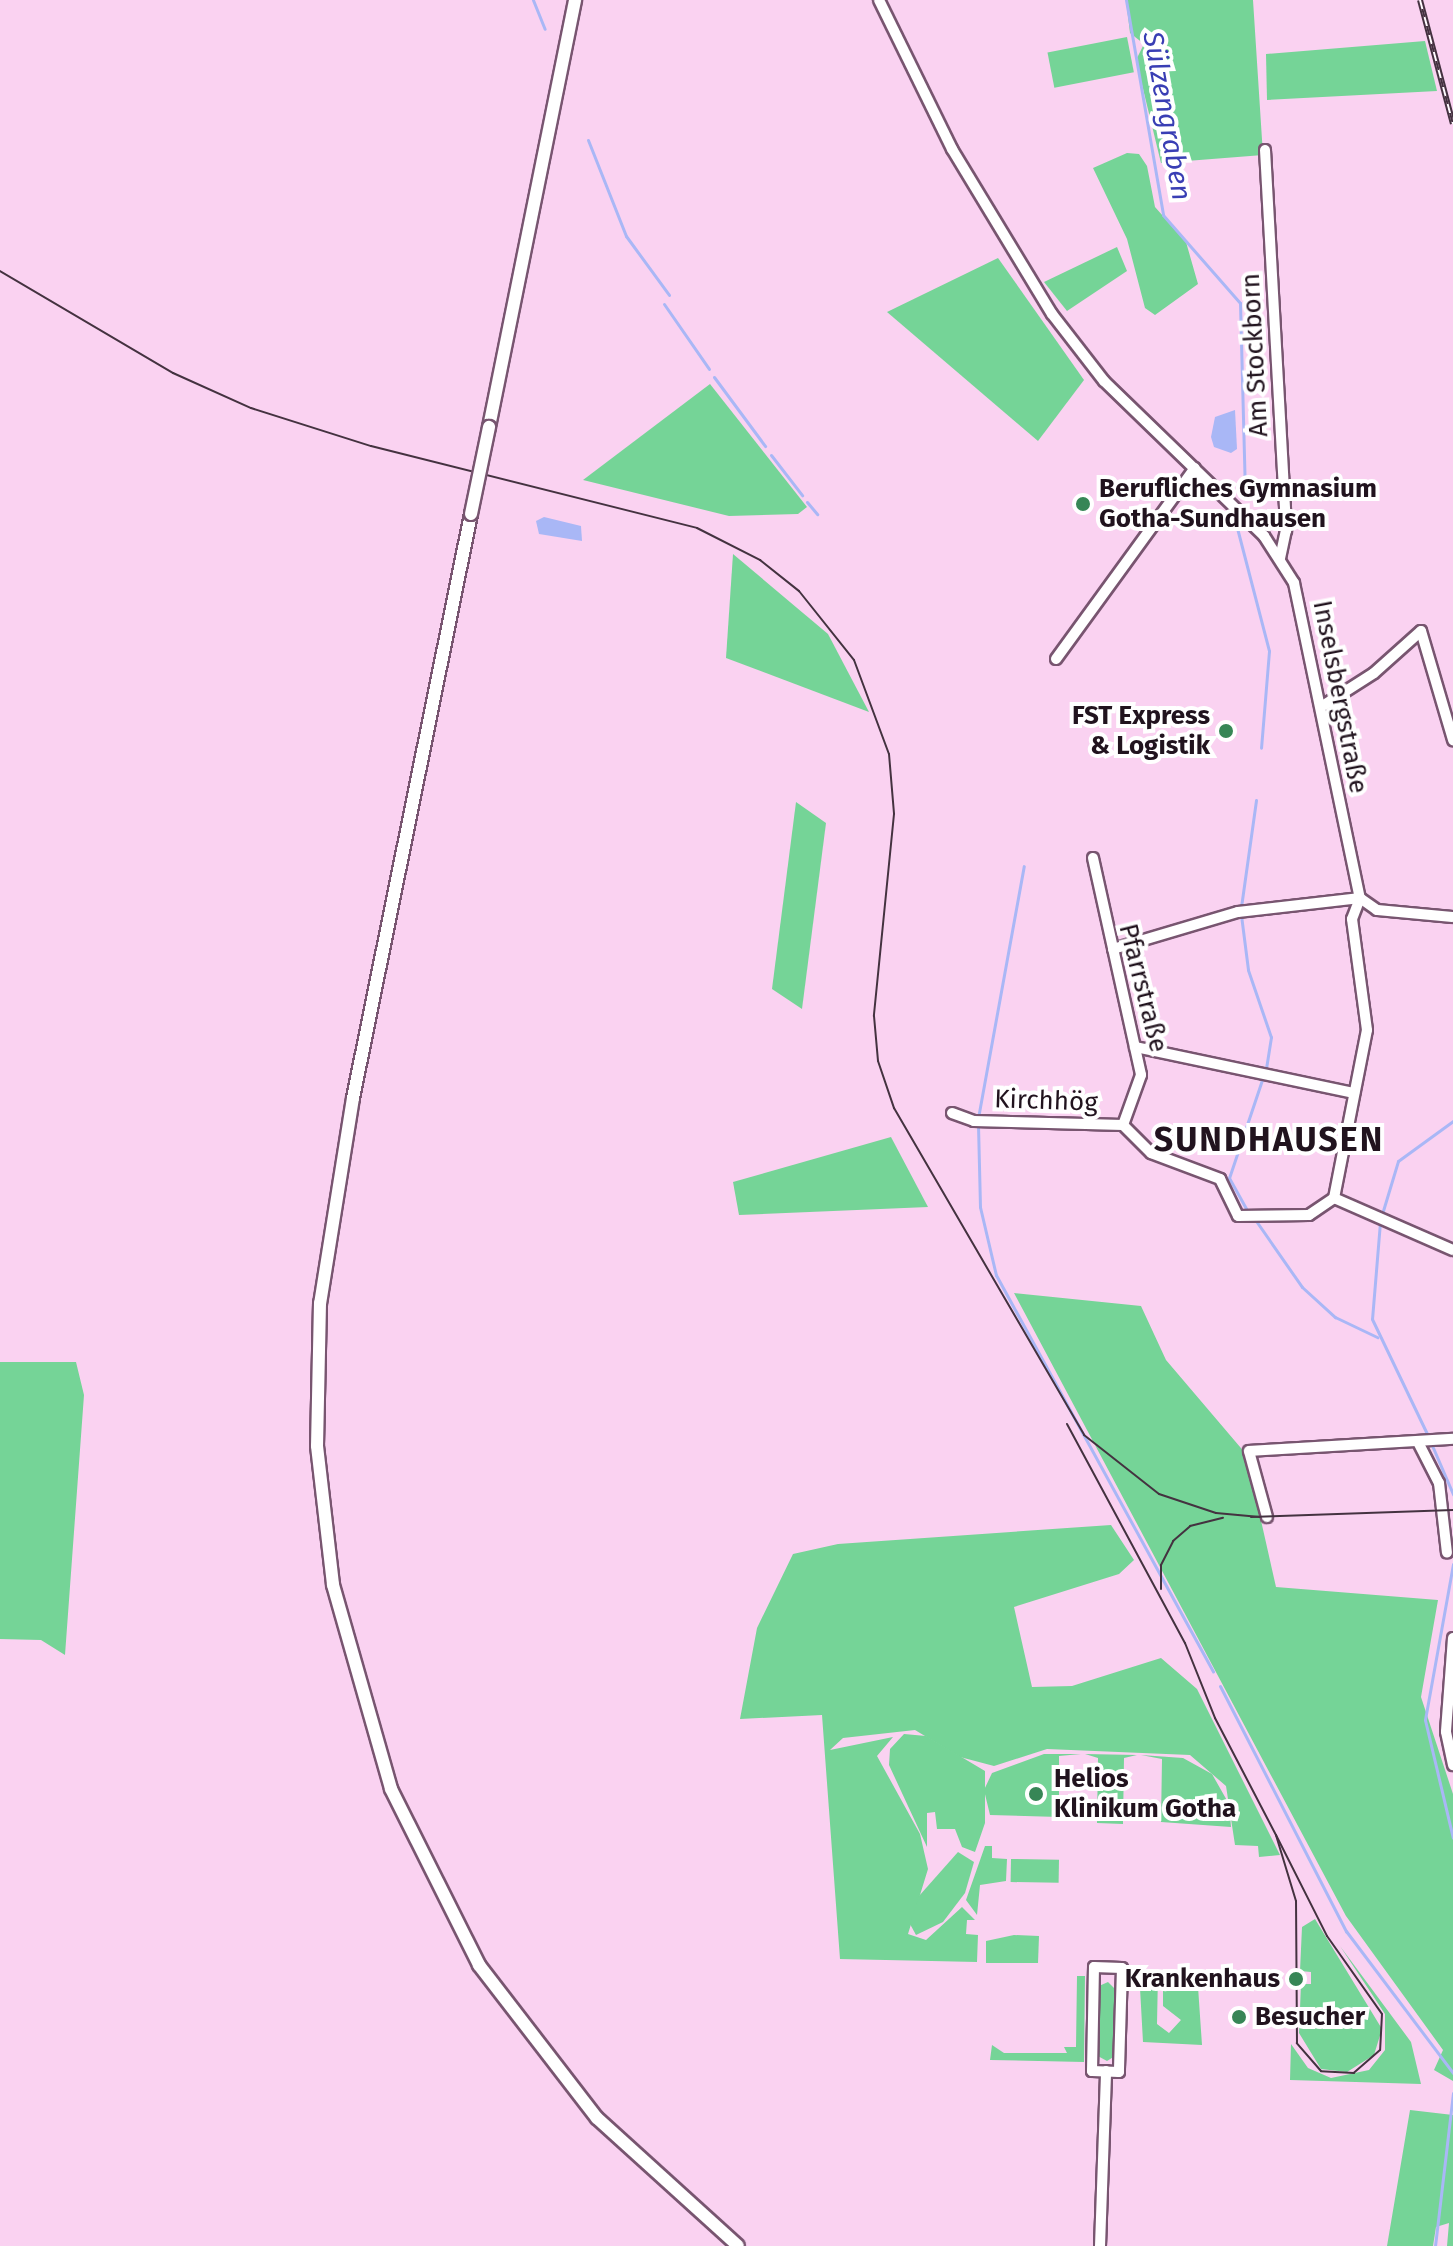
<!DOCTYPE html>
<html>
<head>
<meta charset="utf-8">
<style>
	body { margin:0 }
	#map { position:relative; width:1453px; height:2246px; overflow:hidden; background:#fad2f1; font-family:"Fira Sans",sans-serif }
	div>[style] { position:absolute }
	[style*='--x'] { left:calc(var(--x)*1px); top:calc(var(--y)*1px); width:calc(var(--w)*1px); rotate:calc(var(--a)*1deg) }
	.green>* { inset:0; background:#75d497; transform-origin:0 0 }
	.water>* { inset:0; background:#a9b7f6 }
	.stream>* { height:3px; margin:-1.5px; padding:0 1.5px; transform-origin:1.5px; border-radius:1.5px; background:#a9b7f6 }
	.roads { filter:drop-shadow(2px 0 #785570) drop-shadow(-2px 0 #785570) drop-shadow(0 2px #785570) drop-shadow(0 -2px #785570) }
	.minor>* { height:10px; margin:-5px; padding:0 5px; transform-origin:5px; border-radius:5px; background:#fff }
	.major>* { height:12px; margin:-6px; padding:0 6px; transform-origin:6px; border-radius:6px; background:#fff }
	.tram>* { height:2px; margin:-1px; padding:0 1px; transform-origin:1px; border-radius:1px; background:#443240 }
	.rail>* { height:6px; margin-top:-3px; transform-origin:0; background:repeating-linear-gradient(90deg,#fff 0 9px,#443240 0 18px); box-sizing:border-box; border-block:2px solid #443240 }
	.bridges { filter:drop-shadow(2px 0 #785570) drop-shadow(-2px 0 #785570) drop-shadow(0 2px #785570) drop-shadow(0 -2px #785570) }
	.major-bridge>* { height:12px; margin:-6px; padding:0 6px; transform-origin:6px; border-radius:6px; background:#fff }
	.dots>* { width:22px; height:22px; translate:-50% -50%; box-sizing:border-box; border:4px solid #fff; border-radius:50% }
	span { translate:-50% -50%; white-space:nowrap; text-align:center; line-height:1.15; -webkit-text-stroke:8px #fff; paint-order:stroke }
	.street-label { font-size:26px; color:#21131e }
	.poi-label { font-size:26px; color:#21131e; font-weight:700 }
	.left { translate:0 -50%; text-align:left }
	.right { translate:-100% -50%; text-align:right }
	.water-label { font-size:28px; color:#393eb4; font-style:italic }
	.district-label { font-size:34px; color:#21131e; font-weight:700; letter-spacing:2px }
</style>
</head>
<body>
<div id="map">
	<div class="green">
		<div style="clip-path:polygon(1126px 0,1253px 0,1263px 155px,1161px 163px,1136px 60px,1144px 44px,1130px 33px)"></div>
		<div style="left:1127px;top:37px;width:36px;height:81px;rotate:79deg"></div>
		<div style="clip-path:polygon(1425px 41px,1437px 91px,1267px 100px,1266px 54px)"></div>
		<div style="clip-path:polygon(1127px 153px,1139px 154px,1147px 166px,1155px 207px,1186px 242px,1198px 284px,1155px 315px,1145px 308px,1127px 239px,1093px 168px)"></div>
		<div style="clip-path:polygon(1117px 247px,1127px 271px,1067px 311px,1044px 282px)"></div>
		<div style="clip-path:polygon(998px 258px,1084px 380px,1038px 441px,887px 312px)"></div>
		<div style="clip-path:polygon(710px 384px,807px 507px,798px 514px,729px 516px,583px 480px)"></div>
		<div style="clip-path:polygon(733px 554px,828px 634px,869px 712px,726px 658px)"></div>
		<div style="clip-path:polygon(796px 802px,826px 823px,802px 1009px,772px 989px)"></div>
		<div style="clip-path:polygon(891px 1137px,928px 1207px,739px 1215px,733px 1182px)"></div>
		<div style="clip-path:polygon(1014px 1293px,1141px 1306px,1166px 1360px,1246px 1454px,1276px 1587px,1438px 1600px,1421px 1697px,1453px 1794px,1453px 2081px,1434px 2070px,1443px 2050px,1346px 1916px)"></div>
		<div style="clip-path:polygon(0 1362px,76px 1362px,84px 1395px,65px 1655px,41px 1640px,0 1639px)"></div>
		<div style="clip-path:polygon(1111px 1525px,1134px 1560px,1119px 1574px,1014px 1607px,1032px 1687px,1072px 1686px,1161px 1658px,1197px 1689px,1280px 1855px,1259px 1857px,1258px 1846px,1235px 1845px,1226px 1786px,1190px 1755px,1047px 1749px,994px 1766px,960px 1757px,915px 1730px,843px 1738px,830px 1750px,893px 1737px,877px 1756px,920px 1834px,928px 1869px,908px 1934px,926px 1940px,962px 1907px,975px 1920px,967px 1920px,966px 1934px,978px 1935px,977px 1962px,840px 1959px,822px 1715px,740px 1719px,757px 1628px,793px 1554px,838px 1544px)"></div>
		<div style="clip-path:polygon(904px 1734px,926px 1736px,985px 1771px,985px 1823px,975px 1852px,962px 1847px,955px 1829px,937px 1829px,935px 1812px,927px 1813px,927px 1847px,889px 1765px,890px 1749px)"></div>
		<div style="clip-path:polygon(1044px 1754px,1081px 1754px,1059px 1756px,1059px 1817px,990px 1815px,984px 1790px,992px 1773px)"></div>
		<div style="clip-path:polygon(1085px 1754px,1137px 1755px,1124px 1758px,1123px 1824px,1097px 1823px,1098px 1758px)"></div>
		<div style="clip-path:polygon(1141px 1755px,1183px 1758px,1212px 1774px,1229px 1804px,1231px 1827px,1161px 1822px,1162px 1759px)"></div>
		<div style="clip-path:polygon(985px 1846px,992px 1846px,992px 1858px,1007px 1859px,1006px 1881px,980px 1885px,977px 1915px,966px 1900px)"></div>
		<div style="clip-path:polygon(958px 1852px,974px 1862px,965px 1893px,943px 1922px,916px 1935px,910px 1924px,919px 1896px)"></div>
		<div style="left:1011px;top:1859px;width:48px;height:23px;rotate:1deg"></div>
		<div style="clip-path:polygon(1315px 1919px,1382px 2029px,1374px 2055px,1347px 2072px,1321px 2069px,1299px 2033px,1301px 1984px,1311px 1984px,1311px 1972px,1300px 1971px,1302px 1927px)"></div>
		<div style="clip-path:polygon(1014px 1935px,1039px 1936px,1038px 1963px,986px 1963px,986px 1941px)"></div>
		<div style="clip-path:polygon(1340px 1946px,1411px 2042px,1421px 2084px,1290px 2080px,1291px 2044px,1308px 2068px,1331px 2078px,1369px 2070px,1385px 2050px,1385px 2014px)"></div>
		<div style="clip-path:polygon(1139px 1971px,1158px 1974px,1157px 2024px,1169px 2033px,1181px 2020px,1163px 2006px,1163px 1971px,1197px 1972px,1202px 2045px,1143px 2042px,1140px 1988px,1129px 1988px)"></div>
		<div style="clip-path:polygon(1077px 1976px,1085px 1976px,1084px 2062px,990px 2060px,992px 2045px,1004px 2053px,1067px 2053px,1064px 2047px,1076px 2047px)"></div>
		<div style="clip-path:polygon(1108px 1982px,1117px 1991px,1115px 2056px,1107px 2061px,1096px 2055px,1099px 1986px)"></div>
		<div style="clip-path:polygon(1410px 2110px,1453px 2115px,1453px 2246px,1447px 2246px,1449px 2223px,1436px 2227px,1433px 2246px,1387px 2246px)"></div>
	</div>
	<div class="water">
		<div style="clip-path:polygon(1235px 410px,1237px 449px,1231px 453px,1214px 447px,1211px 437px,1215px 417px)"></div>
		<div style="clip-path:polygon(544px 517px,581px 526px,582px 541px,539px 534px,536px 521px)"></div>
	</div>
	<div class="stream">
		<div style="--x:533;--y:0;--w:31;--a:68"></div>
		<div style="--x:1126;--y:0;--w:218;--a:80.2"></div>
		<div style="--x:1163;--y:215;--w:117;--a:48.8"></div>
		<div style="--x:1240;--y:303;--w:196;--a:88.5"></div>
		<div style="--x:588;--y:140;--w:103;--a:68.4"></div>
		<div style="--x:626;--y:236;--w:73;--a:53.9"></div>
		<div style="--x:664;--y:304;--w:79;--a:55.3"></div>
		<div style="--x:714;--y:377;--w:86;--a:53.5"></div>
		<div style="--x:771;--y:455;--w:51;--a:52.2"></div>
		<div style="--x:807;--y:502;--w:16;--a:50"></div>
		<div style="--x:1236;--y:524;--w:131;--a:75.4"></div>
		<div style="--x:1269;--y:651;--w:97;--a:94.7"></div>
		<div style="--x:1241;--y:907;--w:108;--a:-82"></div>
		<div style="--x:1241;--y:915;--w:55;--a:82.7"></div>
		<div style="--x:1248;--y:970;--w:71;--a:71.1"></div>
		<div style="--x:1271;--y:1037;--w:33;--a:99"></div>
		<div style="--x:978;--y:1118;--w:256;--a:-79.7"></div>
		<div style="--x:978;--y:1125;--w:82;--a:88.6"></div>
		<div style="--x:980;--y:1207;--w:70;--a:76.8"></div>
		<div style="--x:996;--y:1275;--w:452;--a:61.3"></div>
		<div style="--x:1248;--y:1212;--w:39;--a:-119"></div>
		<div style="--x:1229;--y:1178;--w:107;--a:-71.4"></div>
		<div style="--x:1382;--y:1214;--w:55;--a:-73.2"></div>
		<div style="--x:1398;--y:1161;--w:68;--a:-36"></div>
		<div style="--x:1254;--y:1218;--w:84;--a:55.2"></div>
		<div style="--x:1302;--y:1287;--w:45;--a:42.3"></div>
		<div style="--x:1335;--y:1317;--w:47;--a:25.5"></div>
		<div style="--x:1380;--y:1222;--w:97;--a:94.7"></div>
		<div style="--x:1372;--y:1319;--w:130;--a:64.4"></div>
		<div style="--x:1431;--y:1443;--w:56;--a:66.7"></div>
		<div style="--x:1453;--y:1564;--w:158;--a:100.2"></div>
		<div style="--x:1425;--y:1720;--w:121;--a:76.7"></div>
		<div style="--x:1220;--y:1686;--w:276;--a:62.8"></div>
		<div style="--x:1346;--y:1931;--w:178;--a:53"></div>
		<div style="--x:1435;--y:2246;--w:154;--a:-83.3"></div>
	</div>
	<div class="roads">
		<div class="minor">
			<div style="--x:879;--y:0;--w:166;--a:63.9"></div>
			<div style="--x:952;--y:149;--w:193;--a:58.8"></div>
			<div style="--x:1052;--y:314;--w:85;--a:52.2"></div>
			<div style="--x:1104;--y:381;--w:223;--a:44.1"></div>
			<div style="--x:1264;--y:536;--w:56;--a:57.4"></div>
			<div style="--x:1294;--y:583;--w:322;--a:78.2"></div>
			<div style="--x:1360;--y:898;--w:21;--a:35"></div>
			<div style="--x:1377;--y:910;--w:76;--a:5.3"></div>
			<div style="--x:1265;--y:150;--w:381;--a:86.8"></div>
			<div style="--x:1286;--y:530;--w:29;--a:102"></div>
			<div style="--x:1056;--y:659;--w:236;--a:-54"></div>
			<div style="--x:1324;--y:705;--w:59;--a:-32.6"></div>
			<div style="--x:1374;--y:673;--w:63;--a:-41.8"></div>
			<div style="--x:1421;--y:631;--w:114;--a:73.6"></div>
			<div style="--x:1093;--y:858;--w:222;--a:77.5"></div>
			<div style="--x:1141;--y:1075;--w:53;--a:109.8"></div>
			<div style="--x:1113;--y:949;--w:130;--a:-16.5"></div>
			<div style="--x:1238;--y:912;--w:123;--a:-6.5"></div>
			<div style="--x:1135;--y:1047;--w:224;--a:11.9"></div>
			<div style="--x:952;--y:1113;--w:23;--a:20"></div>
			<div style="--x:974;--y:1121;--w:149;--a:1.5"></div>
			<div style="--x:1123;--y:1125;--w:40;--a:45"></div>
			<div style="--x:1151;--y:1153;--w:74;--a:20.6"></div>
			<div style="--x:1220;--y:1179;--w:41;--a:64.1"></div>
			<div style="--x:1238;--y:1216;--w:71;--a:-0.8"></div>
			<div style="--x:1309;--y:1215;--w:30;--a:-34"></div>
			<div style="--x:1334;--y:1198;--w:171;--a:-78.9"></div>
			<div style="--x:1367;--y:1030;--w:112;--a:-97.7"></div>
			<div style="--x:1352;--y:919;--w:22;--a:-69"></div>
			<div style="--x:1334;--y:1198;--w:130;--a:23.6"></div>
			<div style="--x:1419;--y:1444;--w:44;--a:62.9"></div>
			<div style="--x:1439;--y:1483;--w:70;--a:83.5"></div>
			<div style="--x:1267;--y:1517;--w:68;--a:-105.3"></div>
			<div style="--x:1249;--y:1451;--w:204;--a:-3.4"></div>
			<div style="--x:1453;--y:1638;--w:94;--a:94.3"></div>
			<div style="--x:1446;--y:1732;--w:34;--a:78"></div>
			<div style="--x:1094;--y:1967;--w:28;--a:2"></div>
			<div style="--x:1122;--y:1968;--w:104;--a:91.7"></div>
			<div style="--x:1119;--y:2072;--w:27;--a:-178"></div>
			<div style="--x:1092;--y:2071;--w:104;--a:-88.9"></div>
			<div style="--x:1100;--y:2246;--w:175;--a:-88"></div>
		</div>
		<div class="major">
			<div style="--x:489;--y:427;--w:436;--a:-78.6"></div>
			<div style="--x:471;--y:514;--w:596;--a:101.42"></div>
			<div style="--x:353;--y:1098;--w:208;--a:99.1"></div>
			<div style="--x:320;--y:1303;--w:143;--a:91.2"></div>
			<div style="--x:317;--y:1446;--w:140;--a:83.4"></div>
			<div style="--x:333;--y:1585;--w:212;--a:74.1"></div>
			<div style="--x:391;--y:1789;--w:197;--a:63.4"></div>
			<div style="--x:479;--y:1965;--w:193;--a:52.4"></div>
			<div style="--x:597;--y:2118;--w:190;--a:42.2"></div>
		</div>
	</div>
	<div class="tram">
		<div style="--x:0;--y:271;--w:201;--a:30.5"></div>
		<div style="--x:173;--y:373;--w:85;--a:24.2"></div>
		<div style="--x:251;--y:408;--w:126;--a:17.6"></div>
		<div style="--x:371;--y:446;--w:336;--a:14.1"></div>
		<div style="--x:697;--y:528;--w:71;--a:26.9"></div>
		<div style="--x:760;--y:560;--w:50;--a:38.5"></div>
		<div style="--x:799;--y:591;--w:88;--a:51.4"></div>
		<div style="--x:854;--y:660;--w:100;--a:69.6"></div>
		<div style="--x:889;--y:754;--w:60;--a:85.2"></div>
		<div style="--x:894;--y:814;--w:203;--a:95.7"></div>
		<div style="--x:874;--y:1016;--w:45;--a:84.9"></div>
		<div style="--x:878;--y:1061;--w:50;--a:71.2"></div>
		<div style="--x:894;--y:1108;--w:378;--a:59.8"></div>
		<div style="--x:1084;--y:1435;--w:95;--a:38.2"></div>
		<div style="--x:1159;--y:1494;--w:60;--a:18.4"></div>
		<div style="--x:1216;--y:1513;--w:44;--a:5.2"></div>
		<div style="--x:1067;--y:1424;--w:249;--a:61.7"></div>
		<div style="--x:1185;--y:1643;--w:81;--a:68.2"></div>
		<div style="--x:1215;--y:1718;--w:132;--a:62.5"></div>
		<div style="--x:1276;--y:1835;--w:113;--a:63.2"></div>
		<div style="--x:1327;--y:1936;--w:95;--a:54.8"></div>
		<div style="--x:1382;--y:2014;--w:36;--a:93"></div>
		<div style="--x:1380;--y:2050;--w:35;--a:139"></div>
		<div style="--x:1354;--y:2073;--w:33;--a:-177"></div>
		<div style="--x:1321;--y:2071;--w:37;--a:-131"></div>
		<div style="--x:1297;--y:2043;--w:142;--a:-90.4"></div>
		<div style="--x:1296;--y:1901;--w:69;--a:-106.9"></div>
		<div style="--x:1251;--y:1517;--w:202;--a:-2"></div>
		<div style="--x:1161;--y:1589;--w:24;--a:-90"></div>
		<div style="--x:1161;--y:1565;--w:27;--a:-63"></div>
		<div style="--x:1173;--y:1541;--w:23;--a:-41"></div>
		<div style="--x:1190;--y:1526;--w:34;--a:-14"></div>
	</div>
	<div class="rail">
		<div style="--x:1420;--y:0;--w:128;--a:75.1"></div>
	</div>
	<div class="bridges">
		<div class="major-bridge">
			<div style="--x:471;--y:514;--w:89;--a:-78.3"></div>
		</div>
	</div>
	<div class="dots">
		<div style="left:1083px;top:504px;background:#378656"></div>
		<div style="left:1226px;top:731px;background:#378656"></div>
		<div style="left:1036px;top:1794px;background:#378656"></div>
		<div style="left:1296px;top:1979px;background:#378656"></div>
		<div style="left:1239px;top:2017px;background:#378656"></div>
	</div>
	<div class="street-label">
		<span style="left:1255px;top:355px;rotate:-93deg">Am Stockborn</span>
		<span style="left:1340px;top:697px;rotate:79deg">Inselsbergstraße</span>
		<span style="left:1143px;top:988px;rotate:76deg">Pfarrstraße</span>
		<span style="left:1046px;top:1101px;rotate:2deg">Kirchhög</span>
	</div>
	<div class="poi-label">
		<span class="left" style="left:1099px;top:504px">Berufliches Gymnasium<br>Gotha-Sundhausen</span>
		<span class="right" style="left:1210px;top:731px">FST Express<br>&amp; Logistik</span>
		<span class="left" style="left:1054px;top:1794px">Helios<br>Klinikum Gotha</span>
		<span class="right" style="left:1280px;top:1979px">Krankenhaus</span>
		<span class="left" style="left:1255px;top:2017px">Besucher</span>
	</div>
	<div class="water-label">
		<span style="left:1167px;top:116px;rotate:80deg">Sülzengraben</span>
	</div>
	<div class="district-label">
		<span style="left:1269px;top:1140px">SUNDHAUSEN</span>
	</div>
</div>
</body>
</html>
